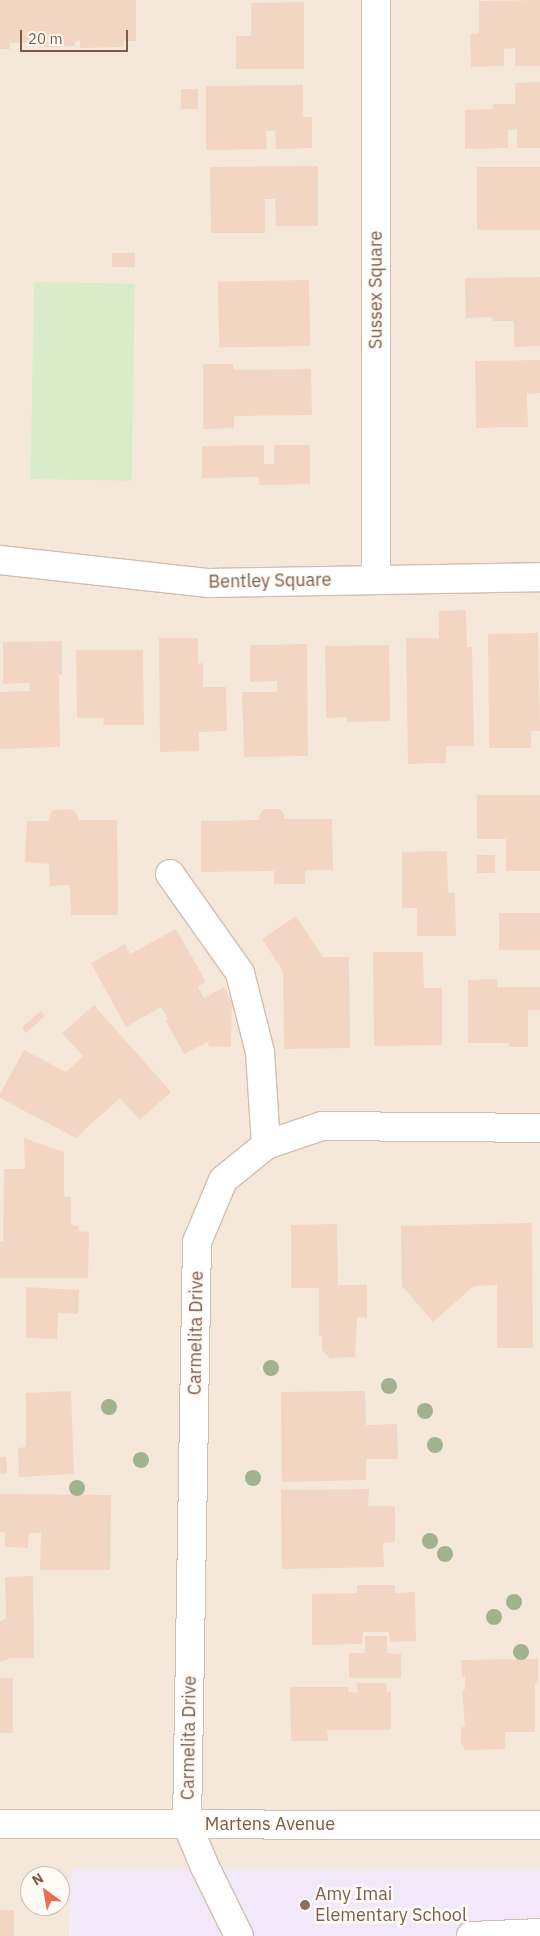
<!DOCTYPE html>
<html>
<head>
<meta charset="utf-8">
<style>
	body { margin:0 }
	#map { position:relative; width:540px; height:1936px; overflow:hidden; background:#fdf6ec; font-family:"IBM Plex Sans",sans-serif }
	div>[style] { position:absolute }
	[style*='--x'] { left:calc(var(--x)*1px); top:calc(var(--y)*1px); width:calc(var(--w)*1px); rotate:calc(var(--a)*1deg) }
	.residential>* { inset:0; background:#f5e8da }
	.education>* { inset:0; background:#f3e8fa; transform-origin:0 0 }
	.green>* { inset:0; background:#d8ecc9; transform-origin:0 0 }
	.building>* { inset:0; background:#f3d5c3; transform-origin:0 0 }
	.roads { filter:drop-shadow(1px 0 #d1beb0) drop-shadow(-1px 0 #d1beb0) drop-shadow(0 1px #d1beb0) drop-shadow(0 -1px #d1beb0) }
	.minor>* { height:28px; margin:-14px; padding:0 14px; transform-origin:14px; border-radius:14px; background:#fff }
	.trees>* { width:16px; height:16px; margin:-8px; border-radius:50%; background:#a0b28e }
	.dots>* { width:14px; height:14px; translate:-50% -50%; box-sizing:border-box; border:2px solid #fffaf3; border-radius:50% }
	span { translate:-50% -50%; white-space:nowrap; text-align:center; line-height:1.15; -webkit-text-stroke:5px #fffaf3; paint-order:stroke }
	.street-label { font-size:18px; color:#7a5c4d }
	.education-label { font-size:18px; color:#785e54 }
	.left { translate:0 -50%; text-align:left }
	.north { position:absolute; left:20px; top:1866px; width:50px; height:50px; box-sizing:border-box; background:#fffaf3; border:1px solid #cabbb1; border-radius:50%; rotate:328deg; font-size:14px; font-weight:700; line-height:20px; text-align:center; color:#7a5c4d }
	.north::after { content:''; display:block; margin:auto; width:18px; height:22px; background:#e76f51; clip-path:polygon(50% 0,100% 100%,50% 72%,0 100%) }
	.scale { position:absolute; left:20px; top:30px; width:108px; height:22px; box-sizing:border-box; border:2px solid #7a5c4d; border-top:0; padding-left:6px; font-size:15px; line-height:18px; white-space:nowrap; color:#7a5c4d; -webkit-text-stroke:4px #fffaf3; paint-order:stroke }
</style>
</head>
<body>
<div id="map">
	<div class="residential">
		<div style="clip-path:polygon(evenodd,0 0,540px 0,540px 1869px,71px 1874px,70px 1936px,0 1936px,0 0,30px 1876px,60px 1876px,60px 1906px,30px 1906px,30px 1876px)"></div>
	</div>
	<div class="education">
		<div style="left:540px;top:1869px;width:67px;height:469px;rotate:90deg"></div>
	</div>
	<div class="green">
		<div style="left:34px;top:282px;width:101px;height:197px;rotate:1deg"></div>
	</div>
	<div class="building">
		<div style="clip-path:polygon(0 0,136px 0,136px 41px,124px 41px,124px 47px,80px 48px,80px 41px,75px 42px,75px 46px,39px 47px,40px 42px,10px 43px,10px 49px,0 49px)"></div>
		<div style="clip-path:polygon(540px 0,540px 66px,515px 66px,515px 48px,504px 49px,504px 66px,471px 67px,470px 34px,479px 34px,479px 1px)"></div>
		<div style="clip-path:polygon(304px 2px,304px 69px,236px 69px,236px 36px,251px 36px,251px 3px)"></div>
		<div style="clip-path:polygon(540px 82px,540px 148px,517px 148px,517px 129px,508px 130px,508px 148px,465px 149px,465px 110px,493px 109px,493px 104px,515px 104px,515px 83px)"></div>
		<div style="clip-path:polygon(303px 85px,303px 117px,312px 117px,312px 148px,276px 149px,275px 131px,266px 131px,267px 149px,206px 150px,206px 86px)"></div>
		<div style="left:181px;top:89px;width:17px;height:20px"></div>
		<div style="clip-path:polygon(318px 166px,318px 226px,276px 226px,275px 199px,265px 199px,265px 233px,211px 233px,210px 167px)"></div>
		<div style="left:540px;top:167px;width:63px;height:63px;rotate:90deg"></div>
		<div style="left:112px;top:253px;width:23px;height:14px"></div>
		<div style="clip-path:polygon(540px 277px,540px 346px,514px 347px,514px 321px,493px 321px,492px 317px,466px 318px,465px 278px)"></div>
		<div style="left:309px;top:280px;width:66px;height:91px;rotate:89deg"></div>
		<div style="clip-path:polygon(540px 360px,540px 393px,527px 394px,528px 427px,476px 428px,475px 361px)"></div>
		<div style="clip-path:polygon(203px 364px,233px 364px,233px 370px,311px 369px,312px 415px,234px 416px,234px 428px,203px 429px)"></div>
		<div style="clip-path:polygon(264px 445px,264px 464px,274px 464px,274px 445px,310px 445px,310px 484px,259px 485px,259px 477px,202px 478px,202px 446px)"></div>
		<div style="clip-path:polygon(466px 610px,467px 647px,472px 647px,474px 746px,446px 746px,446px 763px,408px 764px,406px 638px,439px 638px,439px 611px)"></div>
		<div style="clip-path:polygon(538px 633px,540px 731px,531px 731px,531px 748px,489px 748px,488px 634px)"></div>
		<div style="clip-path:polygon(159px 638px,198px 638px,198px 664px,203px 663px,203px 687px,226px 687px,227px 731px,199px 732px,199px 751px,160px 752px)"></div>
		<div style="clip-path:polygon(62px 641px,62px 675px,59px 675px,60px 747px,0 749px,0 692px,30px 691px,29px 683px,3px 684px,3px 642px)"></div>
		<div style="clip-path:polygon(307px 644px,308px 756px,244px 757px,242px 692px,277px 692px,277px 681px,250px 682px,250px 645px)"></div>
		<div style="clip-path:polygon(389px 645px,390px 721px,347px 722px,347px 717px,326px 718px,325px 646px)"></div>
		<div style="clip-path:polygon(76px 650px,143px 650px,144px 725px,103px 725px,104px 718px,77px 718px)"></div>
		<div style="clip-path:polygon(477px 795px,540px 795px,540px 871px,506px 871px,506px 839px,477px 839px)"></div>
		<div style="clip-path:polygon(72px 809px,78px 815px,78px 820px,117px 820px,118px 915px,71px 915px,70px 885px,50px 886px,49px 864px,25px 862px,27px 821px,49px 821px,49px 816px,53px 810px)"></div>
		<div style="clip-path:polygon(264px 809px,280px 809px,284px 814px,284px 819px,332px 819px,333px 870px,305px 870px,305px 884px,274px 884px,274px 871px,201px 872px,201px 821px,259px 820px,260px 814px)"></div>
		<div style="clip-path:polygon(447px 851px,448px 893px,455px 893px,456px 936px,417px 936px,417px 908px,402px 908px,402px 852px)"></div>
		<div style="left:477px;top:855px;width:18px;height:18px"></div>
		<div style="left:499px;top:913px;width:41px;height:37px"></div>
		<div style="clip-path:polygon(296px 916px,323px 957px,349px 957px,350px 1048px,284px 1049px,283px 971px,262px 939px)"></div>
		<div style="clip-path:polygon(176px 929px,206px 982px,198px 986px,204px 998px,224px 987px,232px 1002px,231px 1047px,208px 1046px,209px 1041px,184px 1054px,166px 1021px,168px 1019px,161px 1007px,126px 1027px,91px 963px,125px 944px,130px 954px)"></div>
		<div style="clip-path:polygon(373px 952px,423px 952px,424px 988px,442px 988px,442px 1045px,374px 1046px)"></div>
		<div style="clip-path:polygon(497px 979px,497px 987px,540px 987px,540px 1010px,528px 1010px,528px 1047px,509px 1047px,509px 1043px,468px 1043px,468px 980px)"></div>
		<div style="clip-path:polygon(94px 1005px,171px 1092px,140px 1120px,120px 1098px,76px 1138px,0 1098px,0 1094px,24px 1050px,66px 1072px,83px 1056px,62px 1033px)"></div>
		<div style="clip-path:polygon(41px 1011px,45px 1016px,26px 1033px,22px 1027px)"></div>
		<div style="clip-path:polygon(24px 1138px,64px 1152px,64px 1197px,71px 1197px,71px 1225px,79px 1226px,79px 1231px,89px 1232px,88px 1278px,0 1278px,0 1241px,3px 1241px,4px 1169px,25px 1169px)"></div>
		<div style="clip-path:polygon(532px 1223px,533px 1348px,497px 1348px,497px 1285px,474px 1286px,433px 1322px,402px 1286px,401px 1226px)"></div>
		<div style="clip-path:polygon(337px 1224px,338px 1285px,367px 1285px,367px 1318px,357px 1317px,355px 1357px,330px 1358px,322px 1350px,322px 1336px,319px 1336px,319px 1288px,291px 1288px,291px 1225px)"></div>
		<div style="clip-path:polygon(26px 1287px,79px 1290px,78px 1314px,58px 1313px,57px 1339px,26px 1338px)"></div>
		<div style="clip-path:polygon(71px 1391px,74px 1474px,19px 1477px,18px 1448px,26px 1447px,26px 1393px)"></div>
		<div style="clip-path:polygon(365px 1391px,366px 1425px,397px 1424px,398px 1459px,366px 1459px,366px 1480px,282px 1482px,281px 1392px)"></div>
		<div style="clip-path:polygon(0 1457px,6px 1457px,7px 1474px,0 1474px)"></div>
		<div style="clip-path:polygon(369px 1489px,368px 1506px,395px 1506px,395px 1542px,383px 1543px,384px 1567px,282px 1569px,281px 1490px)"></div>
		<div style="clip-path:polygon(0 1494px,111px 1495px,110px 1570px,40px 1570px,41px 1533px,29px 1533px,28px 1548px,5px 1547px,5px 1532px,0 1532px)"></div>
		<div style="clip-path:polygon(33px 1576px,34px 1658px,11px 1658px,0 1662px,0 1621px,6px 1619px,5px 1577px)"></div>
		<div style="clip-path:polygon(357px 1585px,395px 1585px,395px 1593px,415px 1592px,416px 1641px,390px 1642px,389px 1632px,363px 1632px,362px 1644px,312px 1645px,312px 1594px,357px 1593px)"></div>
		<div style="clip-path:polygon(365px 1636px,387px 1636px,387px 1653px,401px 1654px,401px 1678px,349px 1678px,349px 1653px,365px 1653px)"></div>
		<div style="clip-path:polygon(538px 1659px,538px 1683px,535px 1684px,535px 1732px,505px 1732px,505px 1749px,465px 1750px,461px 1743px,461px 1729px,465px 1725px,462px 1692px,465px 1689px,465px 1677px,462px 1677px,461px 1660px)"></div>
		<div style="left:0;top:1678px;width:13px;height:55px"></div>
		<div style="clip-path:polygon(357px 1683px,386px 1683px,387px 1692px,391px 1692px,391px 1730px,327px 1730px,328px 1741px,291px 1741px,290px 1687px,349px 1687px,348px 1692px,357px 1693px)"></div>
		<div style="left:0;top:1910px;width:14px;height:26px"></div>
	</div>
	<div class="roads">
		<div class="minor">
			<div style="--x:376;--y:0;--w:580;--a:90"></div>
			<div style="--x:0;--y:560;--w:210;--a:6.3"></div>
			<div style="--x:209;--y:583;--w:331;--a:-1"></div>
			<div style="--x:170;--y:874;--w:121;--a:54.7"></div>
			<div style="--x:240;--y:973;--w:81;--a:75.8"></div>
			<div style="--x:260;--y:1052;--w:93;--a:86.3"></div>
			<div style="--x:0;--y:1824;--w:540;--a:0.11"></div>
			<div style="--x:239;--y:1936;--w:77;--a:-116.2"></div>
			<div style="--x:205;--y:1867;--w:47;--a:-112.7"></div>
			<div style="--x:187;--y:1824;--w:582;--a:-89.02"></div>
			<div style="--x:197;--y:1242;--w:67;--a:-67.2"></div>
			<div style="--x:223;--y:1180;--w:55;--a:-39.1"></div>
			<div style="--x:266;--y:1145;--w:59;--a:-18.7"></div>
			<div style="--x:322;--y:1126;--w:218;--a:0.5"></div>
			<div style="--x:471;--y:1936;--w:69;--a:-2.5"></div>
		</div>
	</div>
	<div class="trees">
		<div style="left:271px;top:1368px"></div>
		<div style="left:389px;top:1386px"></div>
		<div style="left:109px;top:1407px"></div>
		<div style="left:425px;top:1411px"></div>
		<div style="left:435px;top:1445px"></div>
		<div style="left:141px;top:1460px"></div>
		<div style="left:253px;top:1478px"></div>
		<div style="left:77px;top:1488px"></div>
		<div style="left:430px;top:1541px"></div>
		<div style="left:445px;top:1554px"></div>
		<div style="left:514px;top:1602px"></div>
		<div style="left:494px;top:1617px"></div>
		<div style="left:521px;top:1652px"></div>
	</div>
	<div class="dots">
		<div style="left:305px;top:1905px;background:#8d6e63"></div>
	</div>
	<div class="street-label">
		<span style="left:376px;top:290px;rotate:-90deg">Sussex Square</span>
		<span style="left:270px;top:581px;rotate:-1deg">Bentley Square</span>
		<span style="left:196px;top:1333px;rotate:-89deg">Carmelita Drive</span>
		<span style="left:189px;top:1738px;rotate:-89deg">Carmelita Drive</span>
		<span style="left:270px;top:1824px">Martens Avenue</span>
	</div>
	<div class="education-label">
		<span class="left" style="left:315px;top:1905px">Amy Imai<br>Elementary School</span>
	</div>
	<div class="north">N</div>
	<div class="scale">20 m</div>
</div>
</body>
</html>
